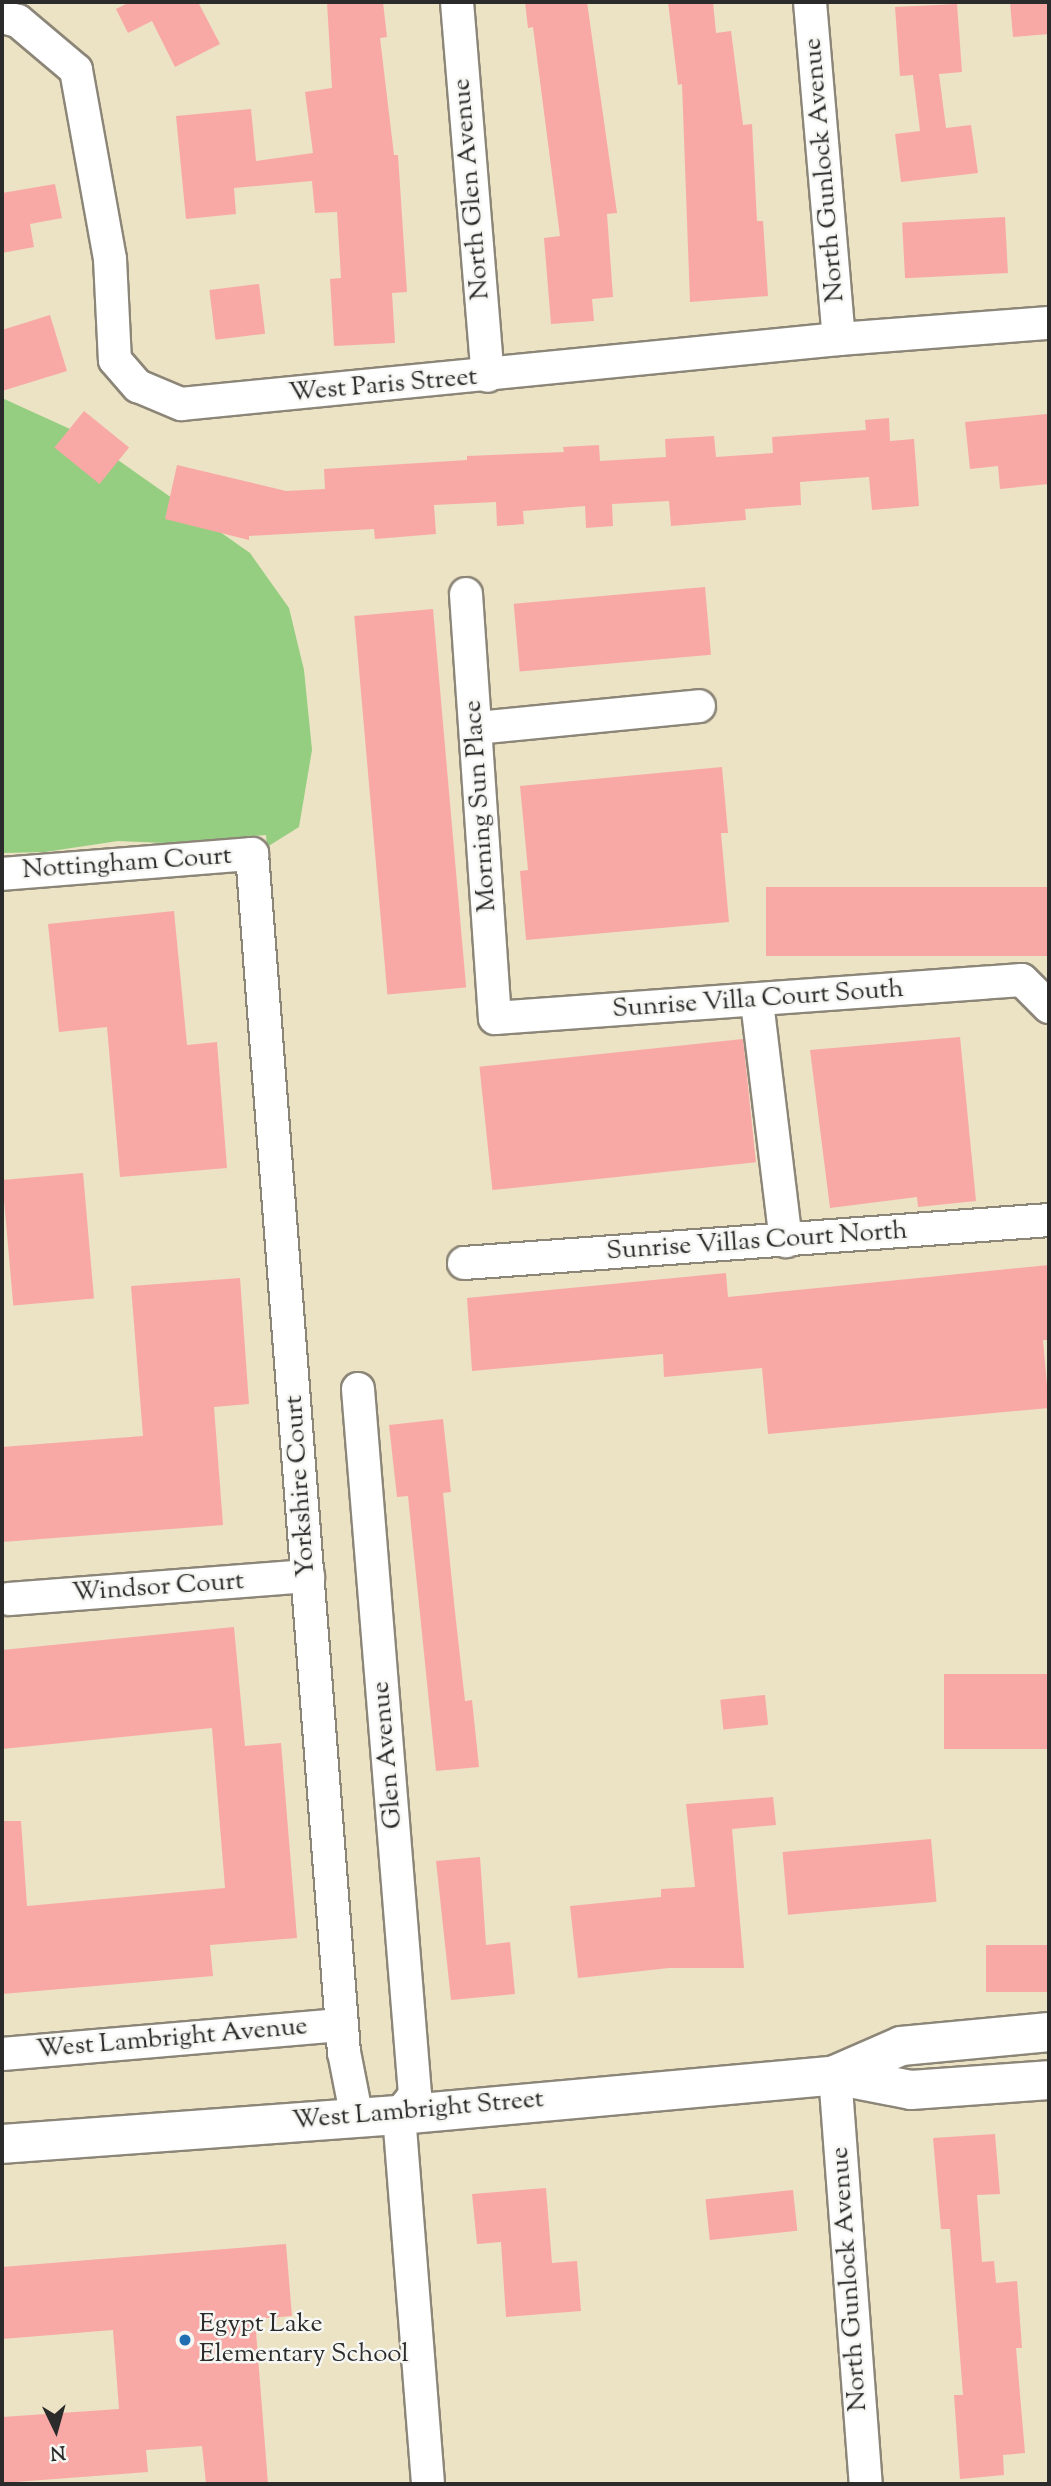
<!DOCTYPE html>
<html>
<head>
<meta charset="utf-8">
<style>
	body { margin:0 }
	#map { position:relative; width:1051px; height:2486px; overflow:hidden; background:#ece2c4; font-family:"Sorts Mill Goudy",serif }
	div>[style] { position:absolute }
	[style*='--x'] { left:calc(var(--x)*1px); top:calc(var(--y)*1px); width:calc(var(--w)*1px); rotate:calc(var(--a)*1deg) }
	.green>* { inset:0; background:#95ce81 }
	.building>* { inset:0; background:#f8a9a6; transform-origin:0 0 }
	.roads { filter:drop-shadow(2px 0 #8c8678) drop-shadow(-2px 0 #8c8678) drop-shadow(0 2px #8c8678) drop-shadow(0 -2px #8c8678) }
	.minor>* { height:32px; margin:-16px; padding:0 16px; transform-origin:16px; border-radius:16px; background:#fff }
	.major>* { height:38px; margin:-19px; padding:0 19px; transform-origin:19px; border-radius:19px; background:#fff }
	.dots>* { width:19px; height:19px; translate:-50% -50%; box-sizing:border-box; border:4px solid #f6f6f2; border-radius:50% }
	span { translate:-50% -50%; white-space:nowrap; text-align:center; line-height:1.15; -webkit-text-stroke:5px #f6f6f2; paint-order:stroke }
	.street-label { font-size:26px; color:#2b2b2b }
	.poi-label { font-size:26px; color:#2b2b2b }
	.left { translate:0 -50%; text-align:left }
	.frame { position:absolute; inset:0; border:4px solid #2b2b2b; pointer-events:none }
	.north { position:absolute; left:21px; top:2395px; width:70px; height:70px; -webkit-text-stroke:5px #f6f6f2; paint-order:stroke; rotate:175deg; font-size:19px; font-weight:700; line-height:28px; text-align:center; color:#2b2b2b }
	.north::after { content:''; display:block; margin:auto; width:24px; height:32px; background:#2b2b2b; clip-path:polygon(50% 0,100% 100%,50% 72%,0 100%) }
</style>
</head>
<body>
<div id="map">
	<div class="green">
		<div style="clip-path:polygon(2px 398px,81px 434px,250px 553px,289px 608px,304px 670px,312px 750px,299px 827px,267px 847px,266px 835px,165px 843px,118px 841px,45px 852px,2px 853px)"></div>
	</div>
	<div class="building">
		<div style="clip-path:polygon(130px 2px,198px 2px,220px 44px,175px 67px,152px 21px,128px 33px,116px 9px)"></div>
		<div style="clip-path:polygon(327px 2px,383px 2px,387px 37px,380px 38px,394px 155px,398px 155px,407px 292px,392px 293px,395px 343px,334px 346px,330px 279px,341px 278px,337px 212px,315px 213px,312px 181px,234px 188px,236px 214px,186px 219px,176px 116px,251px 109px,256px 161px,313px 153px,305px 92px,332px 88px)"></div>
		<div style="clip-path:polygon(525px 2px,587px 2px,617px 213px,607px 214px,613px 297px,592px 299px,594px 321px,551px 324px,544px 238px,560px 236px,533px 27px,528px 28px)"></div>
		<div style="clip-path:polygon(668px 2px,713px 2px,716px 33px,731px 31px,743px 125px,752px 124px,757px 221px,763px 221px,768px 296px,690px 302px,682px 84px,678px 85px)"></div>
		<div style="clip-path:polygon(1010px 2px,1049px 2px,1049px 34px,1013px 37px)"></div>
		<div style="clip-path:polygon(957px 4px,962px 72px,939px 74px,946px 128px,971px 125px,978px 173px,901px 182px,895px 134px,920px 131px,913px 75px,900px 76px,895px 7px)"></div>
		<div style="clip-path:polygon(55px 184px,62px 218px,30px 224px,34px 247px,2px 253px,2px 193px)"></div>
		<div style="left:1005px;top:217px;width:56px;height:103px;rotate:87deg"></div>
		<div style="left:259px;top:284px;width:50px;height:50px;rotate:83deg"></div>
		<div style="clip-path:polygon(50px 315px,67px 371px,2px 391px,2px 330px)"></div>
		<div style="left:84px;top:411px;width:58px;height:47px;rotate:39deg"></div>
		<div style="clip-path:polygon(1047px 414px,1049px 484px,1000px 489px,998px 466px,970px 469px,965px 422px)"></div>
		<div style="clip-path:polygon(889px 418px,890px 441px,914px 439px,919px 506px,872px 510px,869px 477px,800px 482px,801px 505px,745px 509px,746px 520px,671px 526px,669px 501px,612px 504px,613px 526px,586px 528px,585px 506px,523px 511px,524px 524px,497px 526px,496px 502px,434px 505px,436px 534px,375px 539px,374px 529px,249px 536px,249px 540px,165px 519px,177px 465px,286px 491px,325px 489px,324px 469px,467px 460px,467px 456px,564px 452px,563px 447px,599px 445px,600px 461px,666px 457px,665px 439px,714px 436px,716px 457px,773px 453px,772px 437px,866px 430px,865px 420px)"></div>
		<div style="left:705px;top:587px;width:68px;height:192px;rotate:85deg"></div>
		<div style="left:433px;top:609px;width:380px;height:79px;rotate:85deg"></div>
		<div style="clip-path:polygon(722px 767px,728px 833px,721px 833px,729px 922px,526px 940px,520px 871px,528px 870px,520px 786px)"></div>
		<div style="left:1049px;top:887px;width:69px;height:283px;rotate:90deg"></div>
		<div style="clip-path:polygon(174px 911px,187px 1045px,217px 1042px,227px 1168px,120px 1177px,107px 1027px,59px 1032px,48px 924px)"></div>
		<div style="clip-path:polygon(960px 1037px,976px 1201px,918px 1207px,917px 1197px,830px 1208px,810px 1050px)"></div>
		<div style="left:743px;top:1039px;width:124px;height:265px;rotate:84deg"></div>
		<div style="left:83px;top:1173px;width:126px;height:81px;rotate:85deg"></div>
		<div style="clip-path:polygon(1049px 1265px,1049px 1340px,1043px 1340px,1049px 1408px,768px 1434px,762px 1368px,664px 1377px,663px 1354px,472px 1371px,467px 1298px,726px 1273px,728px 1297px)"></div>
		<div style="clip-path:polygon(240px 1278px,249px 1404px,214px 1407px,223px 1525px,2px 1542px,2px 1447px,143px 1436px,131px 1286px)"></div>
		<div style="clip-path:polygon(443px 1419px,451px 1492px,443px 1493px,455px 1612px,465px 1701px,472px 1700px,479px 1767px,436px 1771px,408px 1496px,397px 1497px,389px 1425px)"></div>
		<div style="clip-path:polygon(234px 1627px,245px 1746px,281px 1743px,297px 1938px,210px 1945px,213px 1976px,2px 1994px,2px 1821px,21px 1821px,27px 1906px,225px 1888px,212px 1728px,2px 1749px,2px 1650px)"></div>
		<div style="left:1049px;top:1674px;width:75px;height:105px;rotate:90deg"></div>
		<div style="left:765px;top:1695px;width:30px;height:45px;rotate:84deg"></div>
		<div style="clip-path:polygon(773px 1797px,776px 1825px,732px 1829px,744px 1968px,669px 1968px,578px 1978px,570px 1906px,661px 1897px,661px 1889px,695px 1887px,686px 1804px)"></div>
		<div style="left:931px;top:1839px;width:63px;height:149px;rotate:85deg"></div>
		<div style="clip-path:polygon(480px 1857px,486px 1945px,510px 1942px,515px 1994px,451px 2000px,436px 1861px)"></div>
		<div style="left:1049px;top:1945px;width:47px;height:63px;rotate:90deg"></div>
		<div style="clip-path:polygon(995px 2134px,1000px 2194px,977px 2195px,982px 2262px,994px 2261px,996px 2283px,1017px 2281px,1022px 2348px,1016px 2348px,1025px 2453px,1003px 2455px,1004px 2475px,960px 2479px,954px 2395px,963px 2395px,950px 2229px,941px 2229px,933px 2138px)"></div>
		<div style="clip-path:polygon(546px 2188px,552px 2263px,577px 2261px,581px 2311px,506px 2317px,501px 2242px,477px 2244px,472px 2194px)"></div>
		<div style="left:793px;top:2190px;width:41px;height:88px;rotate:84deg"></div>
		<div style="clip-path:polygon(286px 2244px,292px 2316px,255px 2319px,268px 2484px,206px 2484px,202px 2446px,146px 2450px,148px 2472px,2px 2483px,2px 2417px,119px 2409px,113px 2330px,2px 2339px,2px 2267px)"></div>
	</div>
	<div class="roads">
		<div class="minor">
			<div style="--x:457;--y:2;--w:375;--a:85.3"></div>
			<div style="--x:810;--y:2;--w:338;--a:85.1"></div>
			<div style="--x:2;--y:17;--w:16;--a:14"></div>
			<div style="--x:18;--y:21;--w:76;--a:40.2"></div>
			<div style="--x:76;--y:70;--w:192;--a:79.8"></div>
			<div style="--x:110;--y:259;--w:101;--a:87.2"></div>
			<div style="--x:115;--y:360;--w:35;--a:49"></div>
			<div style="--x:138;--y:386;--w:47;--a:22.7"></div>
			<div style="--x:181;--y:404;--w:661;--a:-5.64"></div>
			<div style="--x:839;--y:339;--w:211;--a:-4.4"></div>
			<div style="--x:466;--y:594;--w:425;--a:86.1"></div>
			<div style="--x:495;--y:1018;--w:528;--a:-4.12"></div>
			<div style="--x:1022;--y:980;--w:38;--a:45"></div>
			<div style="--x:476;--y:728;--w:224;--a:-5.6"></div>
			<div style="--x:2;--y:874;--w:251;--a:-4.6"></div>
			<div style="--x:252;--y:854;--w:1202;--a:85.61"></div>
			<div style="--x:344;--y:2052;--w:67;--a:78.9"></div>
			<div style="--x:757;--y:1002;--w:241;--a:83.1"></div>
			<div style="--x:464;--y:1263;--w:587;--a:-4.2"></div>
			<div style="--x:358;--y:1389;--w:708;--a:85.38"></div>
			<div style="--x:415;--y:2095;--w:26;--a:129"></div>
			<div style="--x:399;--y:2115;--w:370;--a:85.5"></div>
			<div style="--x:9;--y:1599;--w:300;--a:-4.4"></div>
			<div style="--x:2;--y:2054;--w:341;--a:-4.9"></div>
			<div style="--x:835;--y:2075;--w:410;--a:85.7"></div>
		</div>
		<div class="major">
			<div style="--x:835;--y:2075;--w:72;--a:-23.7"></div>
			<div style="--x:901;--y:2046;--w:149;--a:-5.4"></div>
			<div style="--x:2;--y:2144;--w:398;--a:-4.2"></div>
			<div style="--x:399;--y:2115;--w:438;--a:-5.2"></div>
			<div style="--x:835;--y:2075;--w:77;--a:11.2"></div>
			<div style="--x:911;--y:2090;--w:138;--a:-4.1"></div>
		</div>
	</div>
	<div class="dots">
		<div style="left:185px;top:2340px;background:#1f6fb2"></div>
	</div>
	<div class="street-label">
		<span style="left:825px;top:170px;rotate:-95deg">North Gunlock Avenue</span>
		<span style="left:472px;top:189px;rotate:-95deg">North Glen Avenue</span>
		<span style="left:383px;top:386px;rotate:-5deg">West Paris Street</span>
		<span style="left:481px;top:806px;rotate:-94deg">Morning Sun Place</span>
		<span style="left:127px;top:864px;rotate:-4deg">Nottingham Court</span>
		<span style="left:758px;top:1000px;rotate:-4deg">Sunrise Villa Court South</span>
		<span style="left:757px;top:1242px;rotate:-4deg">Sunrise Villas Court North</span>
		<span style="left:301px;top:1486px;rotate:-94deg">Yorkshire Court</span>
		<span style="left:158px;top:1588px;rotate:-4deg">Windsor Court</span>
		<span style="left:388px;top:1755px;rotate:-95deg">Glen Avenue</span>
		<span style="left:172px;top:2039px;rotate:-5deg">West Lambright Avenue</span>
		<span style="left:418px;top:2111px;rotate:-5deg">West Lambright Street</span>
		<span style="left:850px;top:2279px;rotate:-94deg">North Gunlock Avenue</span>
	</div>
	<div class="poi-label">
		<span class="left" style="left:199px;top:2340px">Egypt Lake<br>Elementary School</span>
	</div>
	<div class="frame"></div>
	<div class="north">N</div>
</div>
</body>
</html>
